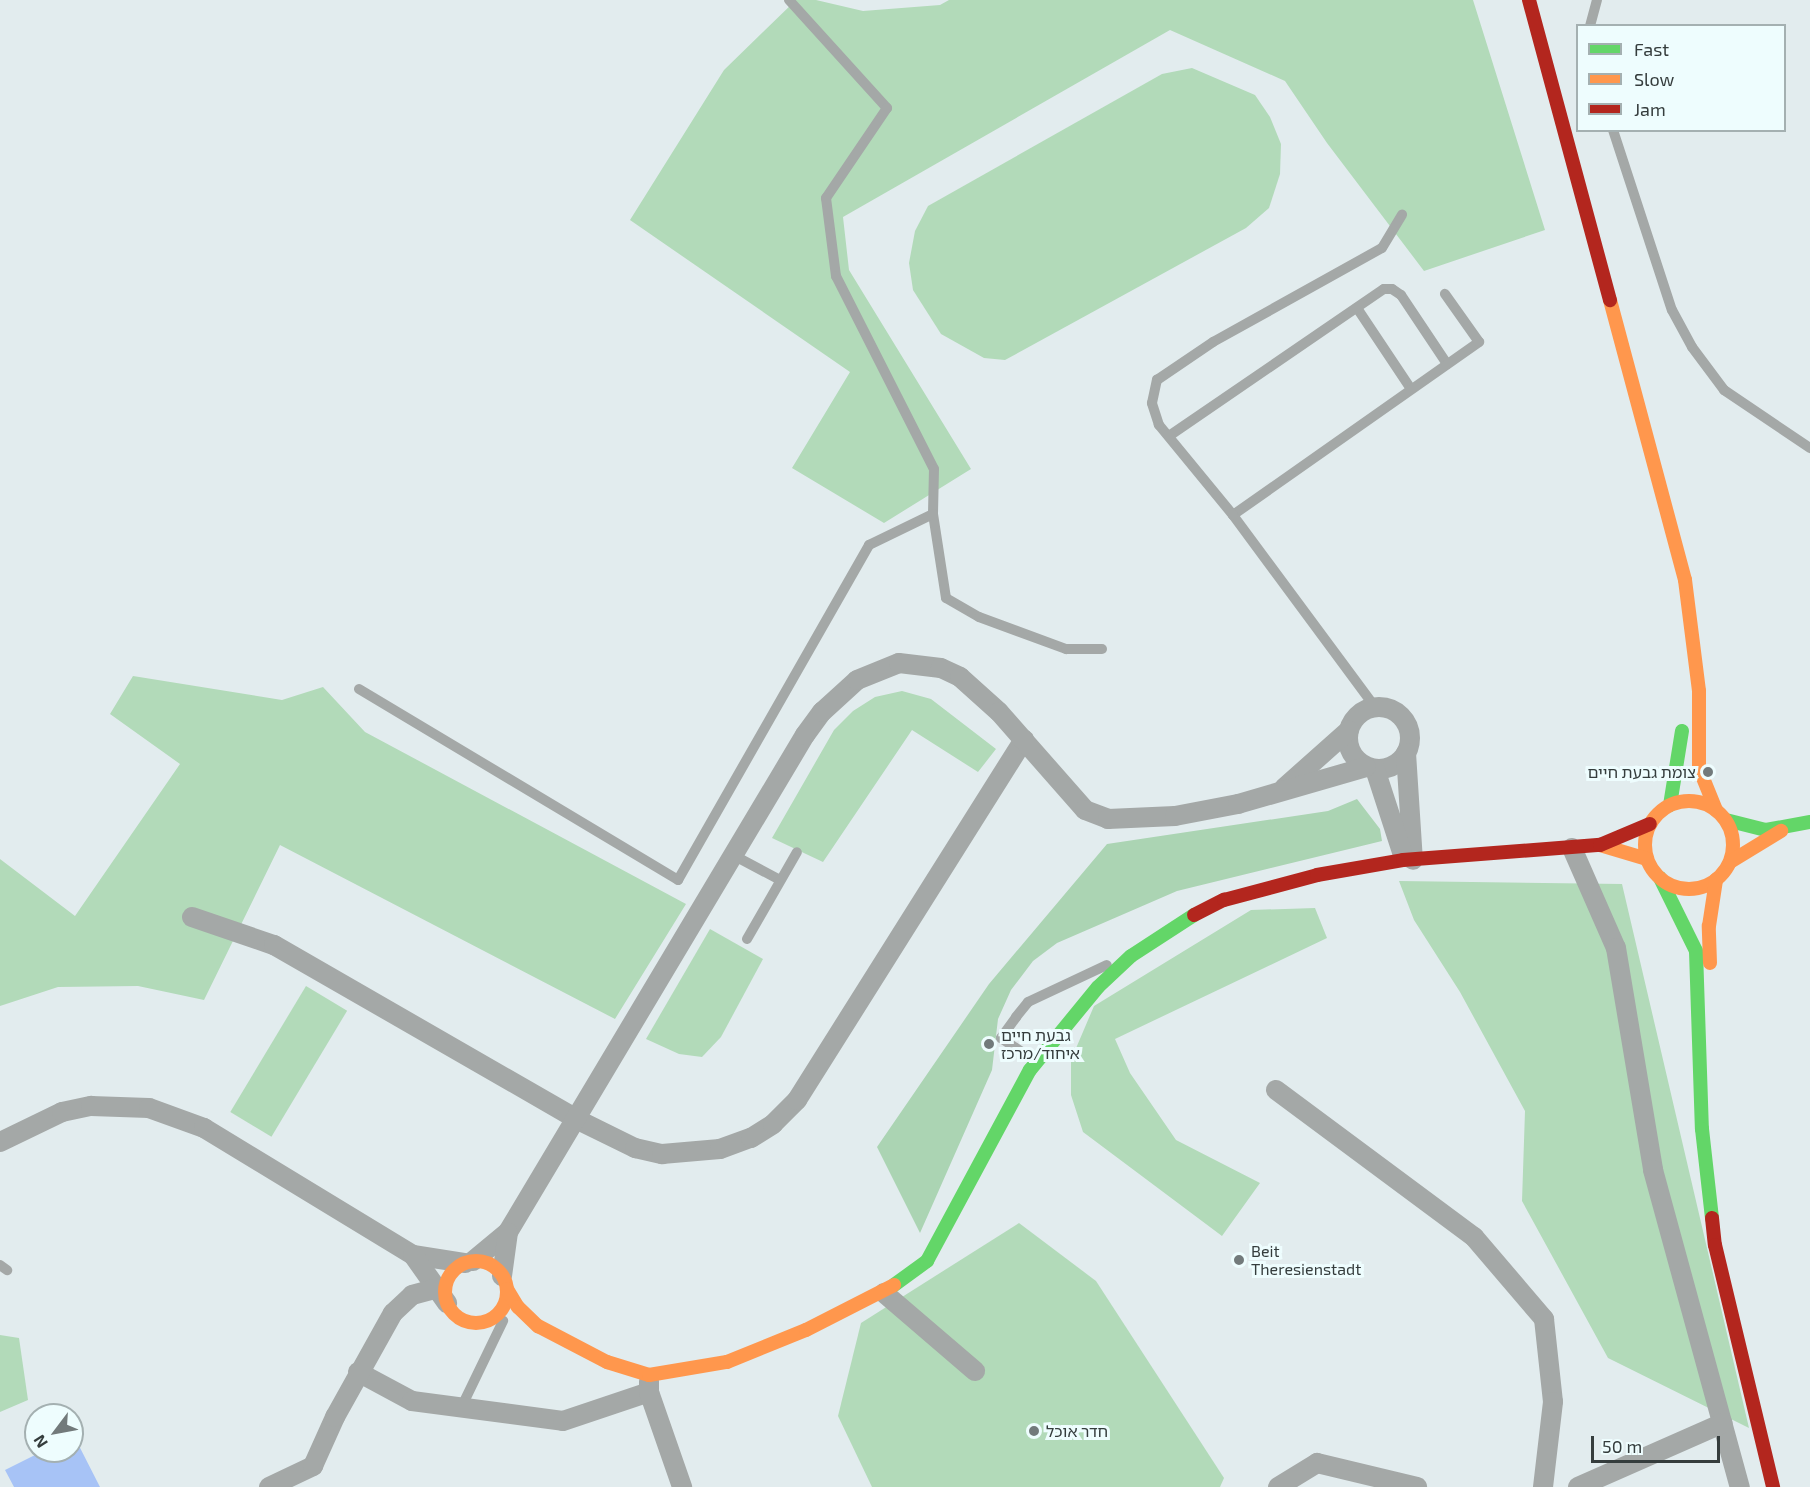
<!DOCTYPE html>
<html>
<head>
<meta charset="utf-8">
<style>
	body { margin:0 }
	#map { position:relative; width:1810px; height:1487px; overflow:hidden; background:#e2ecee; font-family:"Exo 2","Noto Sans Hebrew",sans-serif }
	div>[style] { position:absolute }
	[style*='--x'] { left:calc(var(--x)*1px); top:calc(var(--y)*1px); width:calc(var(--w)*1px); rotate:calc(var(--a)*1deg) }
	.green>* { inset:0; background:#b2dab9; transform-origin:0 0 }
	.forest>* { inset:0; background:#abd4b3 }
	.water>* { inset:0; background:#a7c3f6 }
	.lane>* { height:10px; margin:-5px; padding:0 5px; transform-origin:5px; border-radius:5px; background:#a4a8a7 }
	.street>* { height:20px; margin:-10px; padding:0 10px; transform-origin:10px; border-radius:10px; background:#a4a8a7 }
	.street>.ring { margin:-10px; padding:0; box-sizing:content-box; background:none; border:20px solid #a4a8a7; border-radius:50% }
	.fast>* { height:14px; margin:-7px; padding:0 7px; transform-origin:7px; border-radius:7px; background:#63d668 }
	.slow>* { height:14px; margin:-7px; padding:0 7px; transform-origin:7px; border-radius:7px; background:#ff974d }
	.slow>.ring { margin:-7px; padding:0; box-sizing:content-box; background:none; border:14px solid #ff974d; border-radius:50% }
	.jam>* { height:14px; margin:-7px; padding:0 7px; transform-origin:7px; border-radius:7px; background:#b3261e }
	.dots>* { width:16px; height:16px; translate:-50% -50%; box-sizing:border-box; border:3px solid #eefdfe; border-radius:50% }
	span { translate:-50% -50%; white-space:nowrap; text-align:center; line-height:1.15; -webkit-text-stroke:6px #eefdfe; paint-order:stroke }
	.poi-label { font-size:16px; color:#353d3d }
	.right { translate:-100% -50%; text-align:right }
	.left { translate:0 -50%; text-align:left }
	.legend { position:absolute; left:1576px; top:24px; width:210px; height:108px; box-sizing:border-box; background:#eefdfe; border:2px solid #a4b0b1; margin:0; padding:8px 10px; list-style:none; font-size:18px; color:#353d3d }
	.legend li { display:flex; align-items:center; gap:12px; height:30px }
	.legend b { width:30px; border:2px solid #a4b0b1 }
	.north { position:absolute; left:24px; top:1403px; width:60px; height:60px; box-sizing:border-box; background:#eefdfe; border:2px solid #a4b0b1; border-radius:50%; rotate:238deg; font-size:16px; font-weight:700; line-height:24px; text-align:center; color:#353d3d }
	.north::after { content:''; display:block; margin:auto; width:21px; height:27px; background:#727a7b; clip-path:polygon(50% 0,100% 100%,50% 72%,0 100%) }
	.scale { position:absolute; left:1591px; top:1436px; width:129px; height:27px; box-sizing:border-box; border:3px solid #353d3d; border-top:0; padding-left:8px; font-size:18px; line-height:21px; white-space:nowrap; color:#353d3d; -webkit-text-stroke:4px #eefdfe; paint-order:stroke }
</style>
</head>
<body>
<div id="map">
	<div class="green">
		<div style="clip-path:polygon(796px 0,816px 0,863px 11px,940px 5px,949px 0,1473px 0,1545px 230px,1424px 271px,1327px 143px,1285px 81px,1170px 30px,843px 217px,849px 270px,971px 469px,884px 523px,792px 468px,850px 372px,630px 220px,724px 70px)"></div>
		<div style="clip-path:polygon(1192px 68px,1255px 95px,1270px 117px,1281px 144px,1280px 174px,1269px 208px,1246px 228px,1005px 360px,984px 358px,941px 334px,913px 290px,909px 263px,915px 231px,928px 206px,1162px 74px)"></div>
		<div style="clip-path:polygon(133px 676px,282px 700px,323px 687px,365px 732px,686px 904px,615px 1019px,280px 845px,204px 1000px,138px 986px,58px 987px,0 1006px,0 859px,75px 916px,180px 764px,110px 714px)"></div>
		<div style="clip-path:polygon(902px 691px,931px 699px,996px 749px,978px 772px,912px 730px,823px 862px,772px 838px,834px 730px,853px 711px,875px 697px)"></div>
		<div style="clip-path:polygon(1399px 881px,1622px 884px,1749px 1428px,1608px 1358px,1522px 1201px,1525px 1111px,1460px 992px,1414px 920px)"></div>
		<div style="clip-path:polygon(1315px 908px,1327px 938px,1115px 1039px,1130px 1073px,1176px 1140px,1260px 1183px,1222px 1236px,1083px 1132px,1071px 1095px,1071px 1060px,1094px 1006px,1251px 910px)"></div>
		<div style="clip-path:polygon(710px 929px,763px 959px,721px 1037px,702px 1057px,679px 1054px,646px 1039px)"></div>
		<div style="left:306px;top:986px;width:48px;height:147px;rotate:31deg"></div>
		<div style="clip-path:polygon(1019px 1223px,1096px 1281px,1224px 1478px,1220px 1487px,872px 1487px,838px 1416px,861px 1323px)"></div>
		<div style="clip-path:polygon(0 1335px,19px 1338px,28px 1400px,0 1412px)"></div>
	</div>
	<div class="forest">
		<div style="clip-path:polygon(1357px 799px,1380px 829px,1382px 841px,1177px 891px,1057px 943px,1033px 961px,1011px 990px,998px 1019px,992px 1070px,920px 1233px,877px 1147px,989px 984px,1107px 844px,1328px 811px)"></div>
	</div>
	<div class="water">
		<div style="clip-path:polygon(74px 1436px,100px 1487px,14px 1487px,5px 1470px,43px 1451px,72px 1451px)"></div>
	</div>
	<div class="lane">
		<div style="--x:789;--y:0;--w:146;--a:47.8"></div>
		<div style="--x:887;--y:108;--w:109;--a:124.1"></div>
		<div style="--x:826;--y:198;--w:79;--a:82.7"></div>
		<div style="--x:836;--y:276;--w:216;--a:63.1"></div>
		<div style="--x:934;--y:469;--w:45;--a:91.3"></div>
		<div style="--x:933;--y:514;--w:85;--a:81.2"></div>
		<div style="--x:946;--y:598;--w:38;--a:30"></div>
		<div style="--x:979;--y:617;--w:93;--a:20.2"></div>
		<div style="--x:1066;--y:649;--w:36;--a:0"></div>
		<div style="--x:1590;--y:26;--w:27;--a:-75"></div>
		<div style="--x:1613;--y:130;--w:189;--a:71.9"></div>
		<div style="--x:1672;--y:310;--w:42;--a:61.6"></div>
		<div style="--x:1692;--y:347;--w:54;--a:53.3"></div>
		<div style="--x:1724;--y:390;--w:104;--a:34"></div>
		<div style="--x:1357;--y:308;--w:97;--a:56.3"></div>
		<div style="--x:1169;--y:436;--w:260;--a:-34.4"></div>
		<div style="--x:1384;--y:289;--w:8;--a:0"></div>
		<div style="--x:1392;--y:289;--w:11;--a:34"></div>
		<div style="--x:1401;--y:295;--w:83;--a:56.3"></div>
		<div style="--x:1233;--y:515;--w:301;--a:-35.1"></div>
		<div style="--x:1479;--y:342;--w:59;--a:-125.3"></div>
		<div style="--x:359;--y:689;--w:372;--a:30.9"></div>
		<div style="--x:678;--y:880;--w:386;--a:-60.3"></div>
		<div style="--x:869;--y:545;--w:71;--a:-25.8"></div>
		<div style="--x:1375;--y:707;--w:239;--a:-126.5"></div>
		<div style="--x:1233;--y:515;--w:117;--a:-129.4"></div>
		<div style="--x:1159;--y:425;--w:23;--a:-108"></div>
		<div style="--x:1152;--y:403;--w:24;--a:-78"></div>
		<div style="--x:1157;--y:380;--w:68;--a:-34.2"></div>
		<div style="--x:1213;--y:342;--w:193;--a:-29.1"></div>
		<div style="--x:1382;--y:248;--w:39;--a:-59"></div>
		<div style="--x:733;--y:855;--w:53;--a:28"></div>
		<div style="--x:747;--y:939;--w:100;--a:-60.1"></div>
		<div style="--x:1035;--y:1061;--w:41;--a:-145.9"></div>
		<div style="--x:1001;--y:1038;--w:26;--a:-54"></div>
		<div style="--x:1016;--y:1017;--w:19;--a:-51"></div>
		<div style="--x:1028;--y:1002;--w:87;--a:-25.1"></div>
		<div style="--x:0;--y:1265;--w:9;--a:36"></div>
		<div style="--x:461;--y:1408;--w:97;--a:-64.2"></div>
	</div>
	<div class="street">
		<div class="ring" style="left:1348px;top:707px;width:42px;height:42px"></div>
		<div style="--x:1406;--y:753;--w:107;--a:86.3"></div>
		<div style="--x:1375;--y:769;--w:87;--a:72"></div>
		<div style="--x:1284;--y:788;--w:87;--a:-41.7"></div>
		<div style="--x:1572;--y:848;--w:109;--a:66.3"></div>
		<div style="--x:1616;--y:948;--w:225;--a:80.5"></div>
		<div style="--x:1653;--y:1170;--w:329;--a:74.7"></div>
		<div style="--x:192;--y:917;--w:87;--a:18.9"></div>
		<div style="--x:274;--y:945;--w:349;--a:29.9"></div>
		<div style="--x:576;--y:1119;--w:66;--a:26.2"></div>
		<div style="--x:635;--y:1148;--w:28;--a:13"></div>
		<div style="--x:662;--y:1154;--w:58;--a:-4.9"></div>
		<div style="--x:720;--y:1149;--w:33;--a:-20"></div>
		<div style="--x:751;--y:1138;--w:26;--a:-32"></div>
		<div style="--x:773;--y:1124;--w:34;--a:-45"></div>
		<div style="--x:797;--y:1100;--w:426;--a:-57.8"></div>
		<div style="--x:1276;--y:1090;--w:247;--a:36.6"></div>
		<div style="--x:1474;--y:1237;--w:108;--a:49.5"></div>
		<div style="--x:1544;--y:1319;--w:83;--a:83.8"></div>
		<div style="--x:1553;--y:1402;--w:86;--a:96.7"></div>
		<div style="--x:0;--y:1142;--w:69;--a:-25.8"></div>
		<div style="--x:62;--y:1112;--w:30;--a:-12"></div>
		<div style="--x:91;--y:1106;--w:58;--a:2"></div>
		<div style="--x:149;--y:1108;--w:59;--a:20"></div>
		<div style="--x:204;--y:1128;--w:245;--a:31.3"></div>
		<div style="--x:413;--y:1255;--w:53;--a:8.7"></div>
		<div style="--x:413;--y:1255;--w:59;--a:54.7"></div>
		<div style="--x:473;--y:1261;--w:45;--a:-39.6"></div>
		<div style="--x:508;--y:1232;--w:579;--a:-59.14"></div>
		<div style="--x:805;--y:735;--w:29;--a:-54"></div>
		<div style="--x:822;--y:712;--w:47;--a:-42.4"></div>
		<div style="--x:857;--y:680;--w:45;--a:-22"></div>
		<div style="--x:899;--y:663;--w:42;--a:6.8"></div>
		<div style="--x:941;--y:668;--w:21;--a:25"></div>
		<div style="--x:960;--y:677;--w:52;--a:41.9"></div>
		<div style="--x:999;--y:712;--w:130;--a:48.7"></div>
		<div style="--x:1085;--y:810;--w:25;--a:21"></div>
		<div style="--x:1108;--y:819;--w:67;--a:-2.6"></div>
		<div style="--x:1175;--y:816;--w:64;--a:-10.8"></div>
		<div style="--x:1238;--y:804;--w:133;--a:-16.1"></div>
		<div style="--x:502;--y:1276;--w:44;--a:-82.2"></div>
		<div style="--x:884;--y:1293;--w:120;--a:40.6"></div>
		<div style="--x:358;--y:1372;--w:61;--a:28.2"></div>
		<div style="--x:412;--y:1401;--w:152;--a:7.5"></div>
		<div style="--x:563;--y:1421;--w:91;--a:-18.6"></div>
		<div style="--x:649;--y:1381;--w:11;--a:90"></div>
		<div style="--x:649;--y:1392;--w:101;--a:70.8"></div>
		<div style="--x:269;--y:1487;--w:49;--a:-25.5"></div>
		<div style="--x:313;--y:1466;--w:54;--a:-65.8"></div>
		<div style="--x:335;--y:1417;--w:119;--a:-60.9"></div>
		<div style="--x:393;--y:1313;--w:26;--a:-43"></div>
		<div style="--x:412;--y:1295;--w:27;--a:-15"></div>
		<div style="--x:1278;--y:1487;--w:46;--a:-31.6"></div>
		<div style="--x:1317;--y:1463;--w:103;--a:13.5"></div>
		<div style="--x:1578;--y:1487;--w:158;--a:-23.8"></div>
	</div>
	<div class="fast">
		<div style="--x:1670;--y:805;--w:75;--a:-80.8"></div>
		<div style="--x:1726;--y:820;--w:41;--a:14"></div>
		<div style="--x:1766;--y:830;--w:45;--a:-10.3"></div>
		<div style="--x:1660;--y:878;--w:81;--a:63.7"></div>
		<div style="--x:1696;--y:951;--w:178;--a:88.1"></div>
		<div style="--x:1702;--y:1129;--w:90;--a:83.6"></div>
		<div style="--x:894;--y:1285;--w:41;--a:-36"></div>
		<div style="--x:927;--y:1261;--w:217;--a:-61.7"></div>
		<div style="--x:1030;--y:1070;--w:107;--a:-50.7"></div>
		<div style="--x:1098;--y:987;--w:45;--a:-43.2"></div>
		<div style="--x:1131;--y:956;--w:75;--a:-33.1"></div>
	</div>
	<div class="slow">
		<div style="--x:1610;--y:300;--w:290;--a:75"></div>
		<div style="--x:1685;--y:580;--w:112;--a:82.8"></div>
		<div style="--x:1699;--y:691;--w:77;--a:90"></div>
		<div style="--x:1699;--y:768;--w:45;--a:68"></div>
		<div class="ring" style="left:1645px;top:801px;width:74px;height:74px"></div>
		<div style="--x:1600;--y:845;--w:49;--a:16.6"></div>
		<div style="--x:1730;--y:862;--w:60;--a:-31.3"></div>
		<div style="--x:1710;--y:963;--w:37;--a:-92"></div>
		<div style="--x:1709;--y:926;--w:47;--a:-81.3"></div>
		<div class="ring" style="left:445px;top:1261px;width:48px;height:48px"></div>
		<div style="--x:507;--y:1289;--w:21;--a:59"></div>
		<div style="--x:518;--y:1307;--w:28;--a:44"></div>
		<div style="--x:538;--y:1326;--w:78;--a:27.6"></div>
		<div style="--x:607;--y:1362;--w:44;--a:17.2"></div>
		<div style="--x:649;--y:1375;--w:79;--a:-9.5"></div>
		<div style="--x:727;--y:1362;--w:85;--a:-22.1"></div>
		<div style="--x:806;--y:1330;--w:99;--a:-27.1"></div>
	</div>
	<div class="jam">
		<div style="--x:1529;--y:0;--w:311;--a:74.9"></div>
		<div style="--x:1194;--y:915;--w:34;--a:-27"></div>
		<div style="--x:1224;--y:900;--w:96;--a:-15"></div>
		<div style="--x:1317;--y:875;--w:87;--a:-9.9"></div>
		<div style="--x:1403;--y:860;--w:198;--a:-4.4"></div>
		<div style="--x:1600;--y:845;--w:54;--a:-22.8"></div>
		<div style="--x:1712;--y:1218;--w:27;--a:84"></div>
		<div style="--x:1715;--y:1245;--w:249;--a:76.5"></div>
	</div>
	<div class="dots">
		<div style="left:1708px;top:772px;background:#727a7b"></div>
		<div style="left:989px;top:1044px;background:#727a7b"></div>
		<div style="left:1239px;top:1260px;background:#727a7b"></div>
		<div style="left:1034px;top:1431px;background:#727a7b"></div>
	</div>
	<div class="poi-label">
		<span class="right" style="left:1696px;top:772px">צומת גבעת חיים</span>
		<span class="left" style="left:1001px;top:1044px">גבעת חיים<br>איחוד/מרכז</span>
		<span class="left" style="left:1251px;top:1260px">Beit<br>Theresienstadt</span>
		<span class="left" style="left:1046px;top:1431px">חדר אוכל</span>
	</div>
	<ul class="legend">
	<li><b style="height:8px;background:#63d668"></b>Fast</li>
	<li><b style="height:8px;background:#ff974d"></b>Slow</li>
	<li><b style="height:8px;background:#b3261e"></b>Jam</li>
	</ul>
	<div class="north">N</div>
	<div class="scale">50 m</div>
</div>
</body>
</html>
